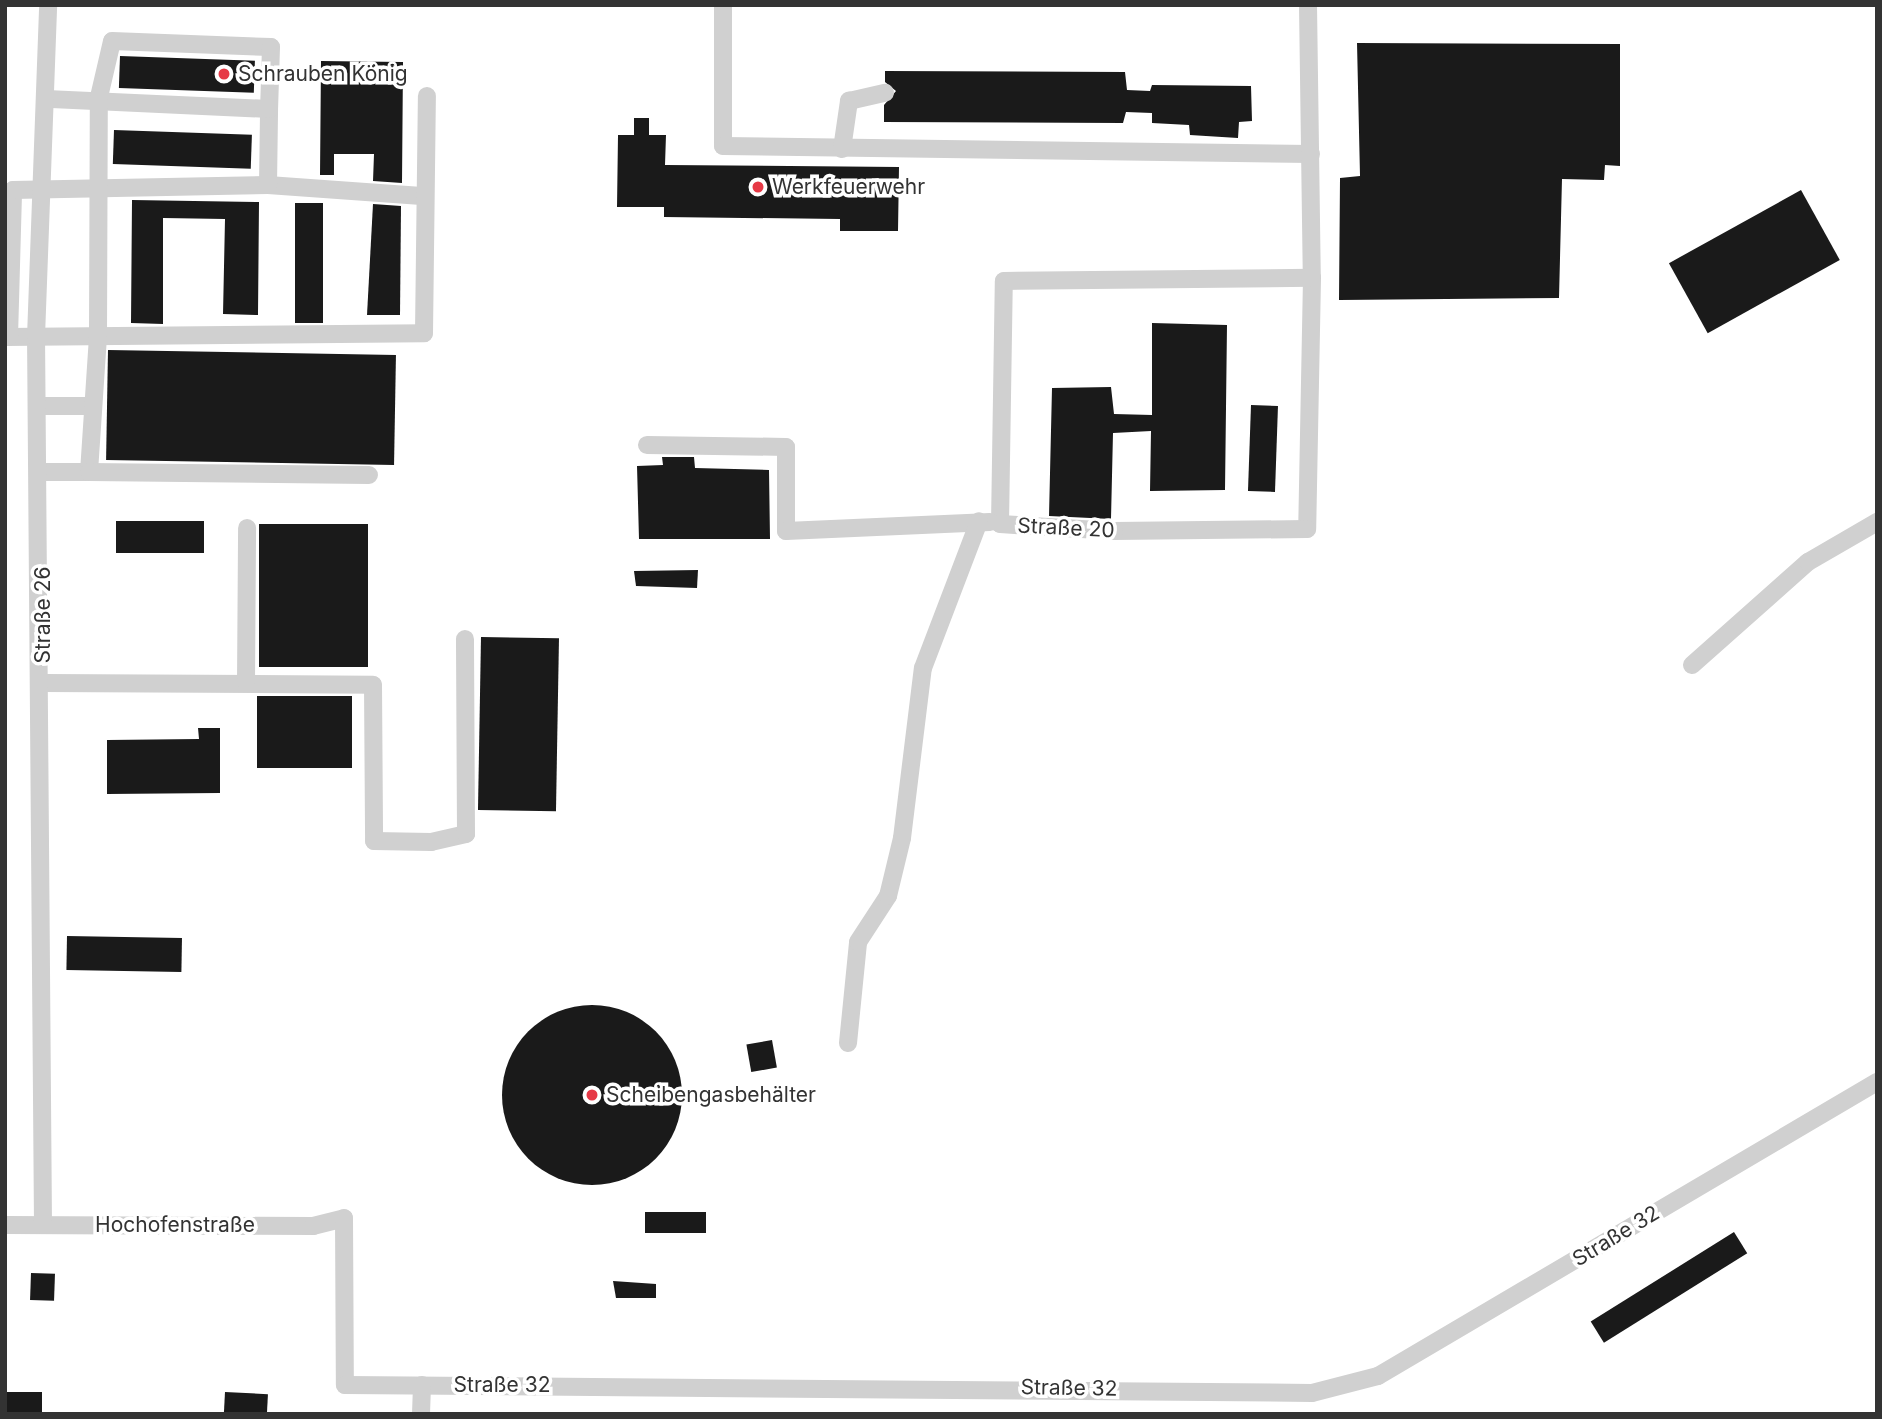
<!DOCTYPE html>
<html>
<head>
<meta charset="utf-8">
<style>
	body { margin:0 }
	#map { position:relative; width:1882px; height:1419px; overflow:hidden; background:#fff; font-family:Inter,sans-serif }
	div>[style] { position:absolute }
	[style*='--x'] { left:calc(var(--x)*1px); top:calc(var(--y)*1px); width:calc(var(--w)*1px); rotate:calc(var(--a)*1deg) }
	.building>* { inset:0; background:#1a1a1a; transform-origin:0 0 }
	.round { border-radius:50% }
	.minor>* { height:18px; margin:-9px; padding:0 9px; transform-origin:9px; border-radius:9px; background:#d0d0d0 }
	.dots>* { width:19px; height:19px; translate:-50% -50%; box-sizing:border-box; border:4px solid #fff; border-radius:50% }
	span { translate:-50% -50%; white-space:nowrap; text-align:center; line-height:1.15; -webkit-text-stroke:7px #fff; paint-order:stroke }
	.poi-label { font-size:21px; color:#333 }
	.left { translate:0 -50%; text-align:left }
	.street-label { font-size:21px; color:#333 }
	.frame { position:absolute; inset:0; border:7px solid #333; pointer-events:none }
</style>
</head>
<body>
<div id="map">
	<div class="building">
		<div style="clip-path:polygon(1357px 43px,1620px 44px,1620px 166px,1605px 165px,1604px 180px,1562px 179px,1559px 298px,1339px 300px,1340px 178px,1360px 176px)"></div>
		<div style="left:120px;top:56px;width:135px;height:32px;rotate:2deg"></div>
		<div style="clip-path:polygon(321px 61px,403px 62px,402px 183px,373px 181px,374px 154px,334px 154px,334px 175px,320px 175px)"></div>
		<div style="clip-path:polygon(885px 71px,1125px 72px,1127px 90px,1150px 91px,1152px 85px,1251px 86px,1252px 121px,1239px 122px,1238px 138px,1190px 135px,1189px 125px,1152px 123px,1152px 113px,1126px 112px,1123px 123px,884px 122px,884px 105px,896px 91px,885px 82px)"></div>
		<div style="clip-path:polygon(634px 118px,649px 118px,649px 135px,666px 135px,665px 165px,899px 167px,898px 231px,840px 231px,840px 219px,664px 217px,664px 207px,617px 207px,618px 135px,634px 135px)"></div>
		<div style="left:114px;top:130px;width:138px;height:34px;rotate:2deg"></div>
		<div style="left:1801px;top:190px;width:80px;height:151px;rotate:61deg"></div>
		<div style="clip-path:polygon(132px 200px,259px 202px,258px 315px,223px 314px,225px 219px,163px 218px,163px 324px,131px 323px)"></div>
		<div style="left:295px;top:203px;width:28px;height:120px"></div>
		<div style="clip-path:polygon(373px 204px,401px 206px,400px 315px,367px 315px)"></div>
		<div style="clip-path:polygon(1152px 323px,1227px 325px,1225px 490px,1150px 491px,1151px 431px,1113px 433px,1111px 519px,1049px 516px,1052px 388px,1111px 387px,1114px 414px,1152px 415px)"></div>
		<div style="left:108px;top:350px;width:288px;height:110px;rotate:1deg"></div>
		<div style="left:1251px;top:405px;width:27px;height:86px;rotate:2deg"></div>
		<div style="clip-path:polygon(662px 457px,694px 457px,695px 468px,769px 470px,770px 539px,639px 539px,637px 466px,663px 465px)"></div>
		<div style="left:116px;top:521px;width:88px;height:32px"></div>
		<div style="left:259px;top:524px;width:109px;height:143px"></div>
		<div style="clip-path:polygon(698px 570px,697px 588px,636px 586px,634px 571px)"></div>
		<div style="left:481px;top:637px;width:78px;height:173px;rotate:1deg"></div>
		<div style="left:257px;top:696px;width:95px;height:72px"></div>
		<div style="clip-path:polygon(198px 728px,220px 728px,220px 793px,107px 794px,107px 740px,199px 739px)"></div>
		<div style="left:67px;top:936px;width:115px;height:34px;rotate:1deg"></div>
		<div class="round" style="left:502px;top:1005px;width:180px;height:180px"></div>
		<div style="left:772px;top:1040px;width:28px;height:26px;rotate:80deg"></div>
		<div style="left:645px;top:1212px;width:61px;height:21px"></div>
		<div style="left:1734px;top:1232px;width:25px;height:169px;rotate:58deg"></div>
		<div style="left:31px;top:1273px;width:24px;height:27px;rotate:2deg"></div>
		<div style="clip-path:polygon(613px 1281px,656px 1284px,656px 1298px,616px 1298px)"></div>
		<div style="left:5px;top:1392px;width:37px;height:22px"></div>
		<div style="left:225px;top:1392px;width:43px;height:20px;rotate:3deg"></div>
	</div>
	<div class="minor">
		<div style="--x:723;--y:5;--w:141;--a:90"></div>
		<div style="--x:723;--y:146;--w:588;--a:0.78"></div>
		<div style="--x:1308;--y:5;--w:273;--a:89.2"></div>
		<div style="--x:1312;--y:278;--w:251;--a:91.1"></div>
		<div style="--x:1307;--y:529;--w:193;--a:179.4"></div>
		<div style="--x:1114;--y:531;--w:114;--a:-176.5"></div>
		<div style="--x:1000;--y:524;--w:243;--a:-89.1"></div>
		<div style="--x:1004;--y:281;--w:308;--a:-0.6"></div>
		<div style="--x:842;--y:149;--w:49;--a:-81.7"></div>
		<div style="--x:849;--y:101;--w:37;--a:-13"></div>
		<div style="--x:268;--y:185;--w:154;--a:4.1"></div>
		<div style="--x:5;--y:337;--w:419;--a:-0.5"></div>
		<div style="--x:424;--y:333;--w:237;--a:-89.3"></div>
		<div style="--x:9;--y:337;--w:147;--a:-88.4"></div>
		<div style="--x:13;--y:190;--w:255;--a:-1.1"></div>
		<div style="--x:268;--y:185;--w:76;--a:-89.2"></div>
		<div style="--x:269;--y:109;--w:223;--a:-177.4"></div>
		<div style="--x:38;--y:406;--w:54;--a:0"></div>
		<div style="--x:647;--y:445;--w:139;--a:0.8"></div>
		<div style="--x:786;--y:447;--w:84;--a:90"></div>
		<div style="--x:786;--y:531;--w:204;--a:-2.5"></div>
		<div style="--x:42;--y:472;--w:47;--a:0"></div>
		<div style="--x:89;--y:472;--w:136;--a:-86.2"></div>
		<div style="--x:98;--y:336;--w:239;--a:-89.8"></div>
		<div style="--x:99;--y:97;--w:57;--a:-76.9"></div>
		<div style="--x:112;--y:41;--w:159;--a:2.2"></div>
		<div style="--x:271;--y:47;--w:62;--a:91.8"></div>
		<div style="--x:89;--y:472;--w:280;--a:0.6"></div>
		<div style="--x:1692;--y:665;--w:155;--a:-41.6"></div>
		<div style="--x:1808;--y:562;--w:80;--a:-30.1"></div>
		<div style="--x:43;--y:683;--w:330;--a:0.3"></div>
		<div style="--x:373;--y:685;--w:156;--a:89.6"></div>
		<div style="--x:374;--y:841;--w:57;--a:1"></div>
		<div style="--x:431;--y:842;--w:36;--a:-13"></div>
		<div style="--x:466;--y:834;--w:195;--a:-90.3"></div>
		<div style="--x:246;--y:683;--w:155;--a:-89.6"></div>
		<div style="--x:848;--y:1043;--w:101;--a:-84.3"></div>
		<div style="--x:858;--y:942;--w:55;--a:-56.9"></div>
		<div style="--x:888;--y:896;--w:60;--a:-76.4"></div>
		<div style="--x:902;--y:838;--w:171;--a:-83"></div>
		<div style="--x:923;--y:668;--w:157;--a:-69.1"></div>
		<div style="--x:5;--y:1225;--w:308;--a:0.2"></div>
		<div style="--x:313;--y:1226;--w:32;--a:-14"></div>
		<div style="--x:344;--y:1218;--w:167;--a:89.7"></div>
		<div style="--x:345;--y:1385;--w:967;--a:0.47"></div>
		<div style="--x:1312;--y:1393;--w:68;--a:-14.4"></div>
		<div style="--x:1378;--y:1376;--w:579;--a:-30.51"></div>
		<div style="--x:43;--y:1225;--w:888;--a:-90.45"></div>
		<div style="--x:36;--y:337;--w:332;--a:-87.9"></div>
		<div style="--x:421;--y:1414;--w:29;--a:-88"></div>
	</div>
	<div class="dots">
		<div style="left:224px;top:74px;background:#e63946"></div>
		<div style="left:758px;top:187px;background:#e63946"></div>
		<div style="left:592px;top:1095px;background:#e63946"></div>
	</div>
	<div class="poi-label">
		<span class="left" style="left:238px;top:74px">Schrauben König</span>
		<span class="left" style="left:772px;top:187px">Werkfeuerwehr</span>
		<span class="left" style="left:606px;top:1095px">Scheibengasbehälter</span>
	</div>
	<div class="street-label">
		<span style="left:1066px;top:528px;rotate:3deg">Straße 20</span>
		<span style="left:43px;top:615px;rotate:-90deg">Straße 26</span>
		<span style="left:175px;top:1225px">Hochofenstraße</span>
		<span style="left:1616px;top:1236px;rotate:-31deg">Straße 32</span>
		<span style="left:502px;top:1385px">Straße 32</span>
		<span style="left:1069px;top:1388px;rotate:1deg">Straße 32</span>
	</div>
	<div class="frame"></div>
</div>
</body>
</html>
